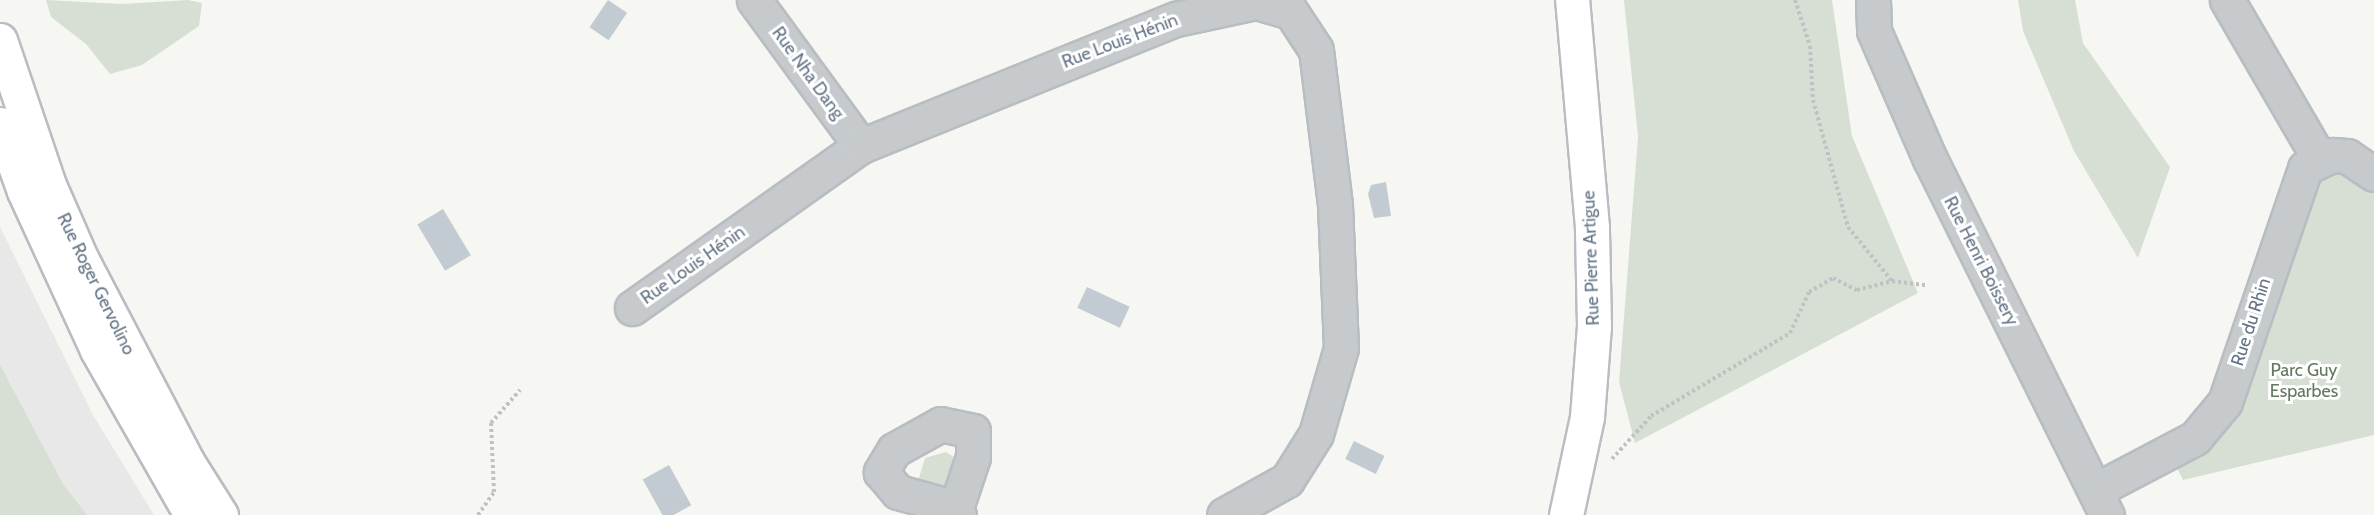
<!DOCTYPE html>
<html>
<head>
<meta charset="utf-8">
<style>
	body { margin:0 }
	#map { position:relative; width:2374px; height:515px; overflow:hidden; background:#f6f7f3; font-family:Cabin,sans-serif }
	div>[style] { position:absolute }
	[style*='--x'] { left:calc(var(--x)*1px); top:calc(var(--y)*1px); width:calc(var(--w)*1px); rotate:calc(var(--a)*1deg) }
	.built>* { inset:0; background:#e7e8e7 }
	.green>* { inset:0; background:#d7dfd4 }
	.water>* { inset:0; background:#c2cbd1; transform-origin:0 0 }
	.path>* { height:4px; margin-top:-2px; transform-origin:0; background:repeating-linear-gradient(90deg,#c0c1c4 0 3px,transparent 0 6px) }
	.roads { filter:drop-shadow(2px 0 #b8bdc2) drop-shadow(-2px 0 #b8bdc2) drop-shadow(0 2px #b8bdc2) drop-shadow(0 -2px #b8bdc2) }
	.minor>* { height:33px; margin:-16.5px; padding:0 16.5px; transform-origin:16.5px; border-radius:16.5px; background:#c6cacd }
	.secondary>* { height:33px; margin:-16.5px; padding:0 16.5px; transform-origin:16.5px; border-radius:16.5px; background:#fff }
	.primary>* { height:33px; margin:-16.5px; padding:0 16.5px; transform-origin:16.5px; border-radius:16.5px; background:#fff }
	span { translate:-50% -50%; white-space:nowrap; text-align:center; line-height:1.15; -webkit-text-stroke:6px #fff; paint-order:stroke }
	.street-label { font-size:18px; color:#647486 }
	.park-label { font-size:18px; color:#62785f }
</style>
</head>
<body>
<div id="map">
	<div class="built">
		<div style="clip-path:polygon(0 227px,93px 415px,154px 515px,0 515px)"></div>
	</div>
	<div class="green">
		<div style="clip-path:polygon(46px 0,122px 4px,188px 0,202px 3px,199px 26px,142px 65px,110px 74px,86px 44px,51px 17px)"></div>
		<div style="clip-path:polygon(1624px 0,1832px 0,1852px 136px,1918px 293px,1635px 443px,1619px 382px,1638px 137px)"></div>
		<div style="clip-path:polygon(2018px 0,2075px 0,2083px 43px,2170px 167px,2138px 258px,2074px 151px,2023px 31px)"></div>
		<div style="clip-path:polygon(2305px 168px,2374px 174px,2374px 435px,2183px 480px,2169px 452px,2195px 438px)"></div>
		<div style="clip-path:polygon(0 365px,63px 484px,87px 515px,0 515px)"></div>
		<div style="clip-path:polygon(946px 452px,958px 460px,953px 492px,921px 485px,919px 478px,925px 458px)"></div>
	</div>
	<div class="water">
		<div style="left:608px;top:0;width:23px;height:33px;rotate:34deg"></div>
		<div style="clip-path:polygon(1386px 182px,1391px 216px,1374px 218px,1368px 194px,1371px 185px)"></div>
		<div style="left:443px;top:209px;width:54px;height:30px;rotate:59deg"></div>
		<div style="left:1087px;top:287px;width:47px;height:23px;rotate:25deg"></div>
		<div style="left:1354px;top:441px;width:34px;height:20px;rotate:26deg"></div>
		<div style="left:669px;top:465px;width:46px;height:30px;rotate:61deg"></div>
	</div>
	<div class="path">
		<div style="--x:1795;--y:0;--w:48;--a:71.9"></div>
		<div style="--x:1810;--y:46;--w:54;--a:86.8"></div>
		<div style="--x:1813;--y:100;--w:132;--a:74.6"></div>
		<div style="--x:1848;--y:227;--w:70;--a:50.8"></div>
		<div style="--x:1892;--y:281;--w:34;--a:7"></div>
		<div style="--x:1612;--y:459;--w:58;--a:-47.8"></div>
		<div style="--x:1651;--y:416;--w:162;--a:-30.8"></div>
		<div style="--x:1790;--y:333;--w:45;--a:-65.1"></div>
		<div style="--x:1809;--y:292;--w:28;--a:-30"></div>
		<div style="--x:1833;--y:278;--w:27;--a:27"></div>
		<div style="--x:1857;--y:290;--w:36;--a:-14"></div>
		<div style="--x:478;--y:515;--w:28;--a:-55"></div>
		<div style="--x:494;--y:492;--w:69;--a:-92.5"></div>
		<div style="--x:491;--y:423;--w:44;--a:-48.7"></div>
	</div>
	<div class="roads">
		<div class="minor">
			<div style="--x:754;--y:0;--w:181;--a:53.8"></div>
			<div style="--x:1873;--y:0;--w:31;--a:88"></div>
			<div style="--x:1874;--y:31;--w:140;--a:66.4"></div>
			<div style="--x:1930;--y:159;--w:398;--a:63.6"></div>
			<div style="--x:2227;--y:0;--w:183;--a:59.8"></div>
			<div style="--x:632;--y:308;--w:281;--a:-35.3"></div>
			<div style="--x:861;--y:146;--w:340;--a:-22"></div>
			<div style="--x:1176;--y:19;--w:82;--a:-12"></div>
			<div style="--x:1256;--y:2;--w:36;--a:16"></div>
			<div style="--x:1291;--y:12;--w:45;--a:56.7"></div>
			<div style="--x:1316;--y:50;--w:156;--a:83"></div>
			<div style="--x:1335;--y:205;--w:143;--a:87.6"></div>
			<div style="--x:1341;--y:348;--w:90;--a:106.2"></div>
			<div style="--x:1316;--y:434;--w:54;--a:122.2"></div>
			<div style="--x:1287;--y:480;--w:72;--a:150.9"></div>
			<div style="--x:2096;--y:490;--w:112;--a:-27.7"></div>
			<div style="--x:2195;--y:438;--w:47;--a:-50.2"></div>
			<div style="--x:2225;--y:402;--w:247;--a:-71.1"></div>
			<div style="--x:2305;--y:168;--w:30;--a:-26"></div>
			<div style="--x:2332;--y:155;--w:15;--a:4"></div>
			<div style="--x:2347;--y:156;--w:32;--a:34"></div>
			<div style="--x:956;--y:508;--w:54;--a:-71.6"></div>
			<div style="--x:973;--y:457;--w:26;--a:-90"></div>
			<div style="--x:973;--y:431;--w:33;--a:-168"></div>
			<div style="--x:941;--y:424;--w:54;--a:151"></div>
			<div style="--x:894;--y:450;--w:26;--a:121"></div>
			<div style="--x:881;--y:472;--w:26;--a:50"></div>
			<div style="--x:898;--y:492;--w:60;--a:15.4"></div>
			<div style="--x:956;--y:508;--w:8;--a:67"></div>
		</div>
		<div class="secondary">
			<div style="--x:1566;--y:515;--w:100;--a:-77.9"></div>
			<div style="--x:1587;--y:417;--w:91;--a:-85.6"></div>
			<div style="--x:1594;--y:326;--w:99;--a:-91.2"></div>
			<div style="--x:1592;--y:227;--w:228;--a:-95"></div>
		</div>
		<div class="primary">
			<div style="--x:0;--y:40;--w:153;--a:71.3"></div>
			<div style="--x:49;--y:185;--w:82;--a:66.3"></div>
			<div style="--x:82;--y:260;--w:227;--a:62.4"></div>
			<div style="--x:187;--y:461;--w:64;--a:57.8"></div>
			<div style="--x:0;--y:124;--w:71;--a:70.3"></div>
			<div style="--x:24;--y:191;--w:175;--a:65.3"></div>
			<div style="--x:97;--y:350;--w:190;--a:60.3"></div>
		</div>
	</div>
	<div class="street-label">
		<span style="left:1120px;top:41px;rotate:-21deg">Rue Louis Hénin</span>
		<span style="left:808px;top:73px;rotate:54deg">Rue Nha Dang</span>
		<span style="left:1591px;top:258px;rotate:-92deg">Rue Pierre Artigue</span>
		<span style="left:1981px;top:261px;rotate:63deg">Rue Henri Boissery</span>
		<span style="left:693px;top:265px;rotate:-35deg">Rue Louis Hénin</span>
		<span style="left:96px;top:284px;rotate:64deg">Rue Roger Gervolino</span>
		<span style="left:2251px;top:322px;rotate:-72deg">Rue du Rhin</span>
	</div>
	<div class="park-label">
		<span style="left:2304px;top:381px">Parc Guy<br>Esparbes</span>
	</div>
</div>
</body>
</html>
